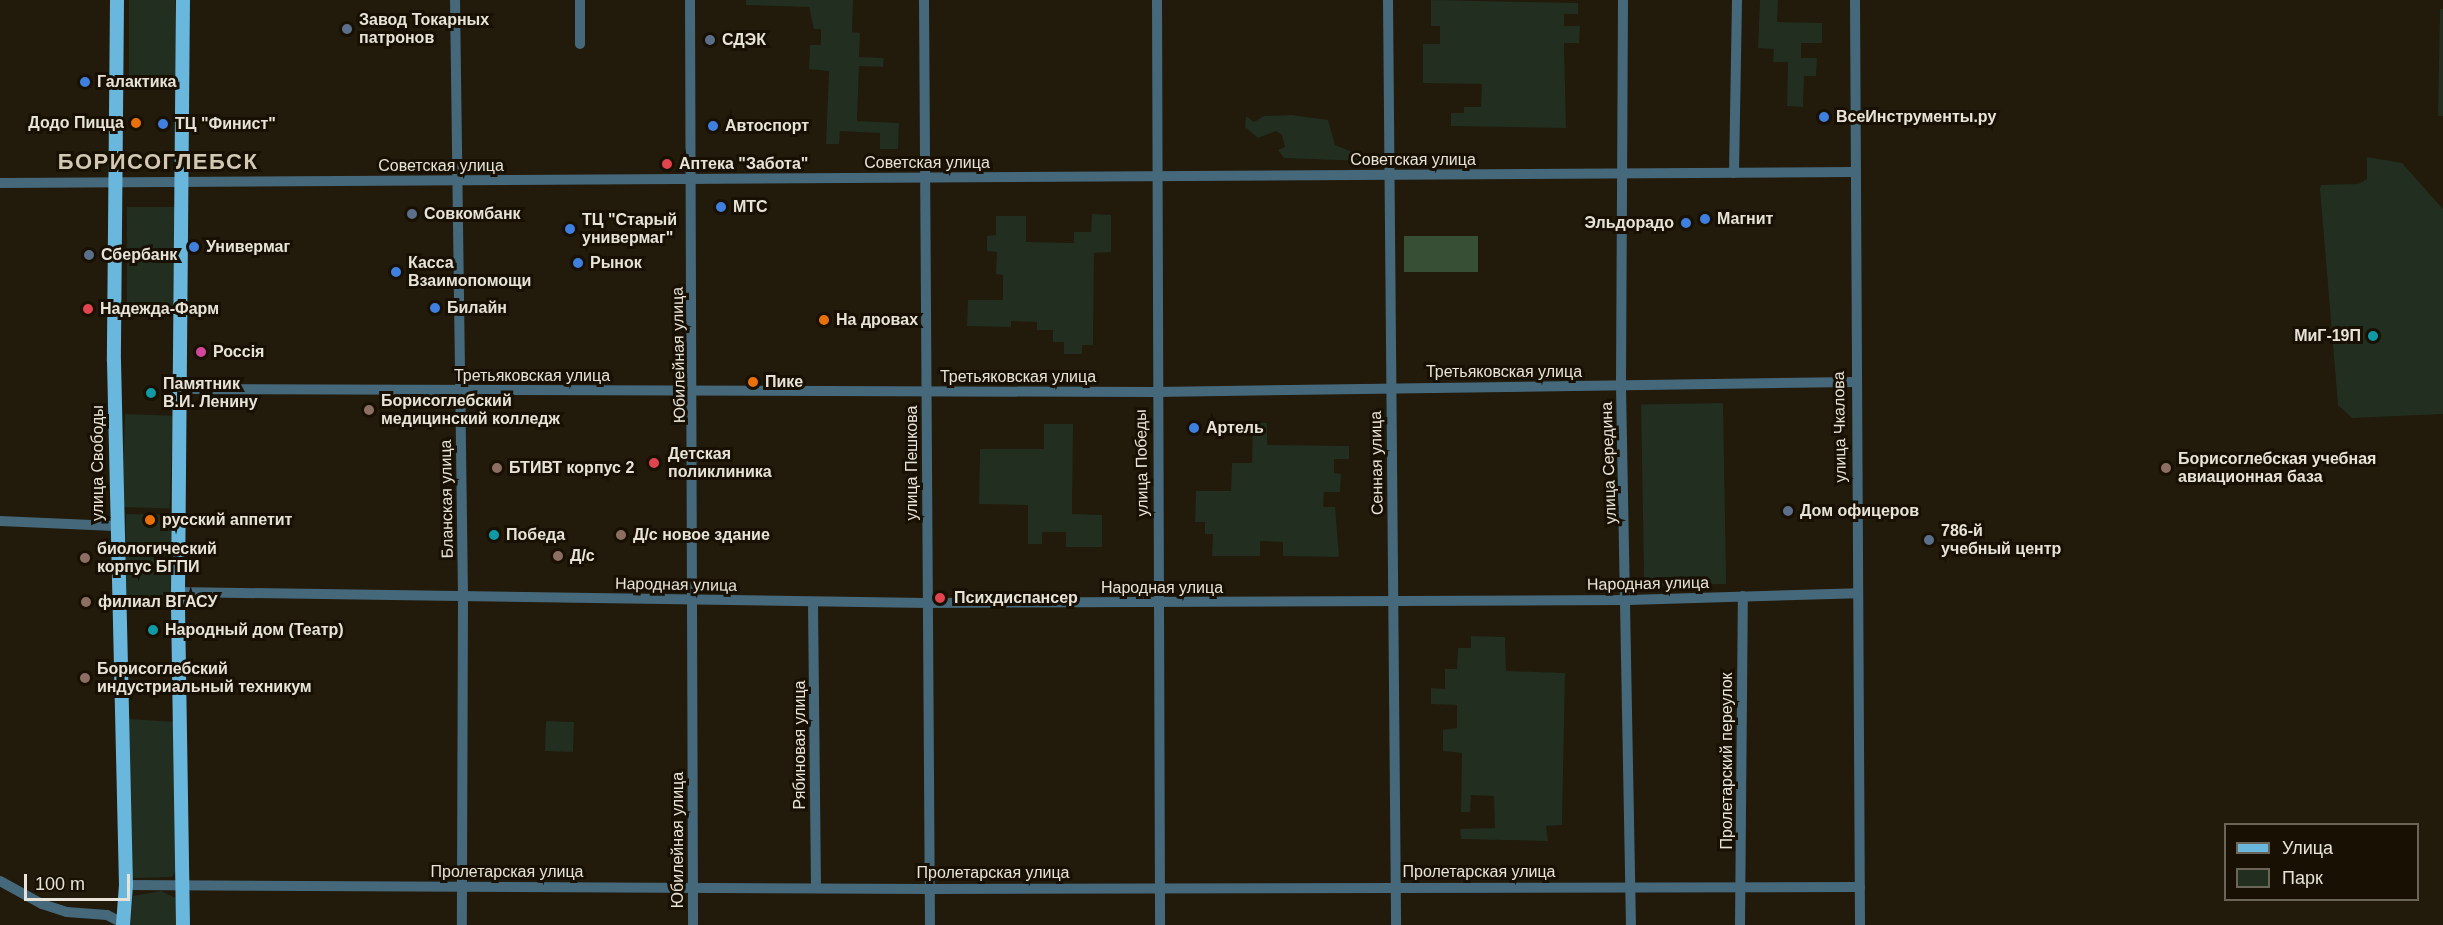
<!DOCTYPE html>
<html>
<head>
<meta charset="utf-8">
<style>
	body { margin:0 }
	#map { position:relative; width:2443px; height:925px; overflow:hidden; background:#221a0a; font-family:Arial,sans-serif }
	div>[style] { position:absolute }
	[style*='--x'] { left:calc(var(--x)*1px); top:calc(var(--y)*1px); width:calc(var(--w)*1px); rotate:calc(var(--a)*1deg) }
	.green>* { inset:0; background:#212e20; transform-origin:0 0 }
	.forest>* { inset:0; background:#364f35; transform-origin:0 0 }
	.minor>* { height:10px; margin:-5px; padding:0 5px; transform-origin:5px; border-radius:5px; background:#45687b }
	.major>* { height:14px; margin:-7px; padding:0 7px; transform-origin:7px; border-radius:7px; background:#69b7dd }
	.dots>* { width:16px; height:16px; translate:-50% -50%; box-sizing:border-box; border:3px solid #181103; border-radius:50% }
	span { translate:-50% -50%; white-space:nowrap; text-align:center; line-height:1.15; -webkit-text-stroke:6px #181103; paint-order:stroke }
	.poi-label { font-size:16px; color:#e8e3d8; font-weight:700 }
	.left { translate:0 -50%; text-align:left }
	.right { translate:-100% -50%; text-align:right }
	.street-label { font-size:16px; color:#e8e3d8 }
	.district-label { font-size:22px; color:#d2c8b3; font-weight:700; letter-spacing:1.5px }
	.legend { position:absolute; left:2224px; top:823px; width:195px; height:78px; box-sizing:border-box; background:#181103; border:2px solid #6b6558; margin:0; padding:8px 10px; list-style:none; font-size:18px; color:#e8e3d8 }
	.legend li { display:flex; align-items:center; gap:12px; height:30px }
	.legend b { width:30px; border:2px solid #6b6558 }
	.scale { position:absolute; left:24px; top:874px; width:106px; height:27px; box-sizing:border-box; border:3px solid #e8e3d8; border-top:0; padding-left:8px; font-size:18px; line-height:21px; white-space:nowrap; color:#e8e3d8; -webkit-text-stroke:4px #181103; paint-order:stroke }
</style>
</head>
<body>
<div id="map">
	<div class="green">
		<div style="clip-path:polygon(129px 0,175px 0,177px 77px,170px 85px,129px 80px)"></div>
		<div style="clip-path:polygon(746px 0,853px 0,852px 32px,860px 33px,859px 57px,884px 58px,883px 67px,859px 66px,857px 121px,899px 123px,898px 149px,880px 149px,880px 133px,840px 131px,839px 144px,826px 144px,829px 71px,809px 69px,810px 45px,821px 45px,821px 29px,814px 29px,809px 7px,746px 5px)"></div>
		<div style="clip-path:polygon(1431px 0,1578px 3px,1578px 14px,1564px 14px,1564px 26px,1580px 26px,1579px 43px,1564px 43px,1566px 128px,1451px 126px,1451px 113px,1464px 113px,1464px 107px,1481px 107px,1482px 84px,1423px 83px,1423px 44px,1440px 44px,1440px 26px,1431px 26px)"></div>
		<div style="clip-path:polygon(1760px 0,1778px 0,1777px 22px,1822px 23px,1822px 43px,1801px 43px,1801px 58px,1817px 58px,1816px 76px,1804px 76px,1803px 107px,1787px 106px,1788px 62px,1773px 62px,1774px 49px,1758px 48px)"></div>
		<div style="clip-path:polygon(2440px 9px,2443px 9px,2443px 116px,2438px 116px)"></div>
		<div style="clip-path:polygon(1292px 115px,1328px 120px,1335px 145px,1360px 155px,1365px 161px,1284px 158px,1278px 150px,1285px 147px,1282px 135px,1276px 131px,1258px 138px,1245px 127px,1246px 116px,1254px 122px,1264px 116px)"></div>
		<div style="clip-path:polygon(2367px 157px,2402px 163px,2443px 209px,2443px 414px,2352px 418px,2338px 405px,2320px 189px,2321px 185px,2358px 184px,2367px 179px)"></div>
		<div style="left:127px;top:207px;width:49px;height:106px"></div>
		<div style="clip-path:polygon(1092px 214px,1111px 215px,1111px 252px,1094px 253px,1093px 345px,1082px 345px,1082px 354px,1064px 354px,1064px 342px,1053px 342px,1053px 330px,1037px 330px,1037px 322px,1011px 321px,1011px 327px,967px 326px,968px 300px,1003px 300px,1003px 275px,996px 274px,997px 252px,987px 251px,987px 236px,996px 235px,996px 216px,1026px 216px,1026px 242px,1074px 243px,1074px 232px,1091px 232px)"></div>
		<div style="left:1723px;top:403px;width:181px;height:82px;rotate:89deg"></div>
		<div style="left:125px;top:414px;width:48px;height:93px;rotate:2deg"></div>
		<div style="clip-path:polygon(1253px 423px,1267px 423px,1267px 445px,1349px 446px,1349px 459px,1334px 459px,1334px 473px,1341px 474px,1340px 492px,1324px 492px,1323px 507px,1335px 507px,1339px 557px,1283px 556px,1283px 542px,1260px 541px,1260px 556px,1212px 556px,1213px 534px,1205px 534px,1205px 522px,1195px 522px,1196px 491px,1231px 491px,1232px 463px,1252px 463px)"></div>
		<div style="clip-path:polygon(1044px 424px,1073px 424px,1072px 514px,1102px 515px,1102px 547px,1066px 547px,1066px 532px,1042px 532px,1042px 544px,1028px 544px,1028px 505px,979px 504px,980px 449px,1044px 449px)"></div>
		<div style="left:126px;top:514px;width:46px;height:94px;rotate:1deg"></div>
		<div style="clip-path:polygon(1471px 636px,1505px 637px,1506px 671px,1565px 673px,1562px 825px,1546px 826px,1548px 841px,1461px 839px,1460px 829px,1495px 828px,1494px 796px,1471px 795px,1470px 812px,1461px 812px,1462px 753px,1443px 751px,1443px 730px,1457px 728px,1457px 705px,1431px 704px,1431px 688px,1445px 689px,1445px 669px,1457px 669px,1458px 648px,1471px 648px)"></div>
		<div style="clip-path:polygon(129px 719px,176px 722px,176px 871px,172px 877px,134px 878px,130px 872px)"></div>
		<div style="left:546px;top:721px;width:28px;height:30px;rotate:2deg"></div>
		<div style="clip-path:polygon(161px 891px,176px 898px,178px 925px,130px 925px,133px 896px)"></div>
	</div>
	<div class="forest">
		<div style="left:1404px;top:236px;width:74px;height:36px"></div>
	</div>
	<div class="minor">
		<div style="--x:455;--y:0;--w:598;--a:89.23"></div>
		<div style="--x:463;--y:598;--w:327;--a:90.2"></div>
		<div style="--x:580;--y:0;--w:44;--a:90"></div>
		<div style="--x:690;--y:0;--w:925;--a:89.81"></div>
		<div style="--x:924;--y:0;--w:925;--a:89.63"></div>
		<div style="--x:1157;--y:0;--w:925;--a:89.81"></div>
		<div style="--x:1388;--y:0;--w:925;--a:89.5"></div>
		<div style="--x:1623;--y:0;--w:387;--a:90.3"></div>
		<div style="--x:1621;--y:387;--w:538;--a:88.94"></div>
		<div style="--x:1855;--y:0;--w:925;--a:89.69"></div>
		<div style="--x:1734;--y:173;--w:173;--a:-89"></div>
		<div style="--x:0;--y:183;--w:1854;--a:-0.34"></div>
		<div style="--x:181;--y:389;--w:975;--a:0.18"></div>
		<div style="--x:1156;--y:392;--w:698;--a:-0.82"></div>
		<div style="--x:0;--y:521;--w:115;--a:2.5"></div>
		<div style="--x:178;--y:592;--w:749;--a:0.84"></div>
		<div style="--x:927;--y:603;--w:701;--a:-0.25"></div>
		<div style="--x:1628;--y:600;--w:230;--a:-1.7"></div>
		<div style="--x:813;--y:602;--w:286;--a:89.4"></div>
		<div style="--x:0;--y:881;--w:48;--a:28.7"></div>
		<div style="--x:42;--y:904;--w:26;--a:18"></div>
		<div style="--x:67;--y:912;--w:40;--a:4.3"></div>
		<div style="--x:107;--y:915;--w:18;--a:27"></div>
		<div style="--x:126;--y:885;--w:804;--a:0.29"></div>
		<div style="--x:930;--y:889;--w:930;--a:-0.12"></div>
		<div style="--x:1740;--y:925;--w:329;--a:-89.5"></div>
	</div>
	<div class="major">
		<div style="--x:117;--y:0;--w:361;--a:90.5"></div>
		<div style="--x:114;--y:361;--w:524;--a:88.69"></div>
		<div style="--x:126;--y:885;--w:40;--a:94.3"></div>
		<div style="--x:183;--y:925;--w:333;--a:-90.9"></div>
		<div style="--x:178;--y:592;--w:592;--a:-89.52"></div>
	</div>
	<div class="dots">
		<div style="left:347px;top:29px;background:#5c6f8a"></div>
		<div style="left:710px;top:40px;background:#5c6f8a"></div>
		<div style="left:85px;top:82px;background:#3f7fe0"></div>
		<div style="left:1824px;top:117px;background:#3f7fe0"></div>
		<div style="left:136px;top:123px;background:#e8710a"></div>
		<div style="left:163px;top:124px;background:#3f7fe0"></div>
		<div style="left:713px;top:126px;background:#3f7fe0"></div>
		<div style="left:667px;top:164px;background:#e0444e"></div>
		<div style="left:721px;top:207px;background:#3f7fe0"></div>
		<div style="left:412px;top:214px;background:#5c6f8a"></div>
		<div style="left:1705px;top:219px;background:#3f7fe0"></div>
		<div style="left:1686px;top:223px;background:#3f7fe0"></div>
		<div style="left:570px;top:229px;background:#3f7fe0"></div>
		<div style="left:194px;top:247px;background:#3f7fe0"></div>
		<div style="left:89px;top:255px;background:#5c6f8a"></div>
		<div style="left:578px;top:263px;background:#3f7fe0"></div>
		<div style="left:396px;top:272px;background:#3f7fe0"></div>
		<div style="left:435px;top:308px;background:#3f7fe0"></div>
		<div style="left:88px;top:309px;background:#e0444e"></div>
		<div style="left:824px;top:320px;background:#e8710a"></div>
		<div style="left:2373px;top:336px;background:#0f9aa8"></div>
		<div style="left:201px;top:352px;background:#d1479c"></div>
		<div style="left:753px;top:382px;background:#e8710a"></div>
		<div style="left:151px;top:393px;background:#0f9aa8"></div>
		<div style="left:369px;top:410px;background:#8d6e63"></div>
		<div style="left:1194px;top:428px;background:#3f7fe0"></div>
		<div style="left:654px;top:463px;background:#e0444e"></div>
		<div style="left:497px;top:468px;background:#8d6e63"></div>
		<div style="left:2166px;top:468px;background:#8d6e63"></div>
		<div style="left:1788px;top:511px;background:#5c6f8a"></div>
		<div style="left:150px;top:520px;background:#e8710a"></div>
		<div style="left:494px;top:535px;background:#0f9aa8"></div>
		<div style="left:621px;top:535px;background:#8d6e63"></div>
		<div style="left:1929px;top:540px;background:#5c6f8a"></div>
		<div style="left:558px;top:556px;background:#8d6e63"></div>
		<div style="left:85px;top:558px;background:#8d6e63"></div>
		<div style="left:940px;top:598px;background:#e0444e"></div>
		<div style="left:86px;top:602px;background:#8d6e63"></div>
		<div style="left:153px;top:630px;background:#0f9aa8"></div>
		<div style="left:85px;top:678px;background:#8d6e63"></div>
	</div>
	<div class="poi-label">
		<span class="left" style="left:359px;top:29px">Завод Токарных<br>патронов</span>
		<span class="left" style="left:722px;top:40px">СДЭК</span>
		<span class="left" style="left:97px;top:82px">Галактика</span>
		<span class="left" style="left:1836px;top:117px">ВсеИнструменты.ру</span>
		<span class="right" style="left:124px;top:123px">Додо Пицца</span>
		<span class="left" style="left:175px;top:124px">ТЦ "Финист"</span>
		<span class="left" style="left:725px;top:126px">Автоспорт</span>
		<span class="left" style="left:679px;top:164px">Аптека "Забота"</span>
		<span class="left" style="left:733px;top:207px">МТС</span>
		<span class="left" style="left:424px;top:214px">Совкомбанк</span>
		<span class="left" style="left:1717px;top:219px">Магнит</span>
		<span class="left" style="left:582px;top:229px">ТЦ "Старый<br>универмаг"</span>
		<span class="right" style="left:1674px;top:223px">Эльдорадо</span>
		<span class="left" style="left:206px;top:247px">Универмаг</span>
		<span class="left" style="left:101px;top:255px">Сбербанк</span>
		<span class="left" style="left:408px;top:272px">Касса<br>Взаимопомощи</span>
		<span class="left" style="left:590px;top:263px">Рынок</span>
		<span class="left" style="left:447px;top:308px">Билайн</span>
		<span class="left" style="left:100px;top:309px">Надежда-Фарм</span>
		<span class="left" style="left:836px;top:320px">На дровах</span>
		<span class="right" style="left:2361px;top:336px">МиГ-19П</span>
		<span class="left" style="left:213px;top:352px">Россiя</span>
		<span class="left" style="left:765px;top:382px">Пике</span>
		<span class="left" style="left:163px;top:393px">Памятник<br>В.И. Ленину</span>
		<span class="left" style="left:381px;top:410px">Борисоглебский<br>медицинский колледж</span>
		<span class="left" style="left:1206px;top:428px">Артель</span>
		<span class="left" style="left:668px;top:463px">Детская<br>поликлиника</span>
		<span class="left" style="left:2178px;top:468px">Борисоглебская учебная<br>авиационная база</span>
		<span class="left" style="left:509px;top:468px">БТИВТ корпус 2</span>
		<span class="left" style="left:1800px;top:511px">Дом офицеров</span>
		<span class="left" style="left:162px;top:520px">русский аппетит</span>
		<span class="left" style="left:1941px;top:540px">786-й<br>учебный центр</span>
		<span class="left" style="left:506px;top:535px">Победа</span>
		<span class="left" style="left:633px;top:535px">Д/с новое здание</span>
		<span class="left" style="left:97px;top:558px">биологический<br>корпус БГПИ</span>
		<span class="left" style="left:570px;top:556px">Д/с</span>
		<span class="left" style="left:954px;top:598px">Психдиспансер</span>
		<span class="left" style="left:98px;top:602px">филиал ВГАСУ</span>
		<span class="left" style="left:165px;top:630px">Народный дом (Театр)</span>
		<span class="left" style="left:97px;top:678px">Борисоглебский<br>индустриальный техникум</span>
	</div>
	<div class="street-label">
		<span style="left:1413px;top:160px">Советская улица</span>
		<span style="left:927px;top:163px">Советская улица</span>
		<span style="left:441px;top:166px">Советская улица</span>
		<span style="left:679px;top:355px;rotate:-91deg">Юбилейная улица</span>
		<span style="left:1504px;top:372px">Третьяковская улица</span>
		<span style="left:532px;top:376px">Третьяковская улица</span>
		<span style="left:1018px;top:377px">Третьяковская улица</span>
		<span style="left:1840px;top:427px;rotate:-91deg">улица Чкалова</span>
		<span style="left:98px;top:463px;rotate:-90deg">улица Свободы</span>
		<span style="left:912px;top:463px;rotate:-90deg">улица Пешкова</span>
		<span style="left:1142px;top:463px;rotate:-91deg">улица Победы</span>
		<span style="left:1377px;top:463px;rotate:-91deg">Сенная улица</span>
		<span style="left:1609px;top:463px;rotate:-92deg">улица Середина</span>
		<span style="left:447px;top:499px;rotate:-91deg">Бланская улица</span>
		<span style="left:1648px;top:584px;rotate:-1deg">Народная улица</span>
		<span style="left:676px;top:585px;rotate:1deg">Народная улица</span>
		<span style="left:1162px;top:588px">Народная улица</span>
		<span style="left:800px;top:745px;rotate:-90deg">Рябиновая улица</span>
		<span style="left:1727px;top:761px;rotate:-90deg">Пролетарский переулок</span>
		<span style="left:678px;top:840px;rotate:-90deg">Юбилейная улица</span>
		<span style="left:507px;top:872px">Пролетарская улица</span>
		<span style="left:1479px;top:872px">Пролетарская улица</span>
		<span style="left:993px;top:873px">Пролетарская улица</span>
	</div>
	<div class="district-label">
		<span style="left:158px;top:162px">БОРИСОГЛЕБСК</span>
	</div>
	<ul class="legend">
	<li><b style="height:8px;background:#69b7dd"></b>Улица</li>
	<li><b style="height:16px;background:#212e20"></b>Парк</li>
	</ul>
	<div class="scale">100 m</div>
</div>
</body>
</html>
